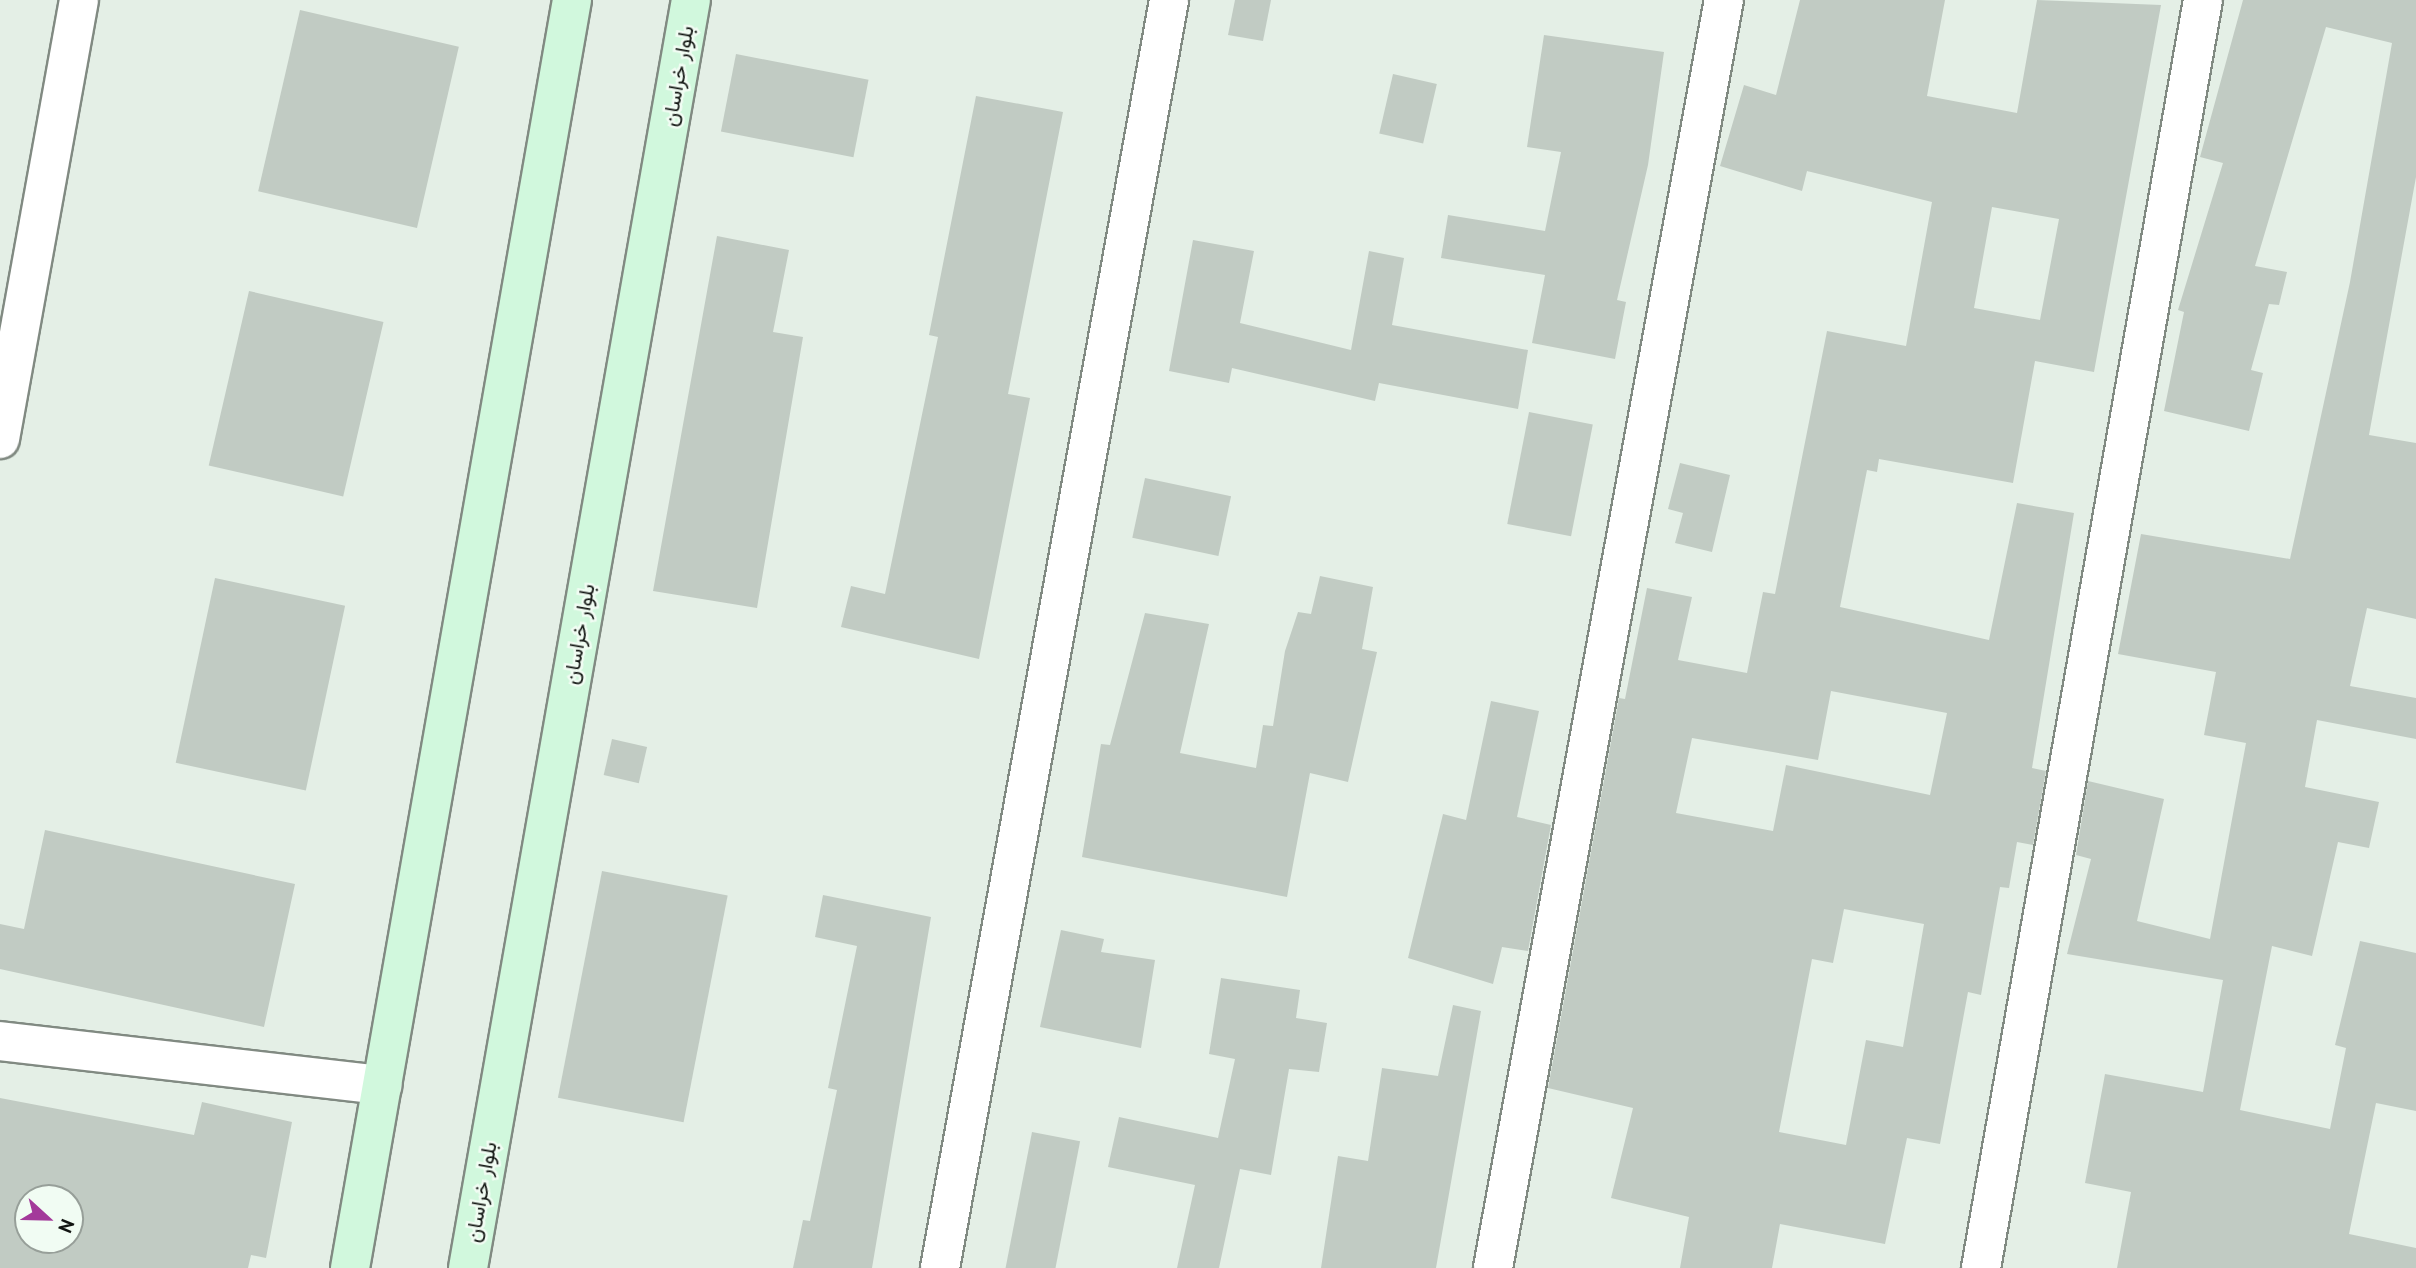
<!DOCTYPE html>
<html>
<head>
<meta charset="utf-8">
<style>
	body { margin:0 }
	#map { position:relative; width:2416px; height:1268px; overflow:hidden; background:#e4efe6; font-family:"PT Sans",Vazirmatn,sans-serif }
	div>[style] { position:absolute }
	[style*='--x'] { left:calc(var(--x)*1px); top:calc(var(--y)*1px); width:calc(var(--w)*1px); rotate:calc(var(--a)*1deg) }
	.building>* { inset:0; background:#c1cbc3; transform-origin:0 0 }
	.roads { filter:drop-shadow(2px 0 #818a82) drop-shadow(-2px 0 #818a82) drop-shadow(0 2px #818a82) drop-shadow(0 -2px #818a82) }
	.street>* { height:38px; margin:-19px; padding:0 19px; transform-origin:19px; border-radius:19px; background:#fff }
	.secondary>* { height:38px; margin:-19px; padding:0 19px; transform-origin:19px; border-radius:19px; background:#d1f8dd }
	span { translate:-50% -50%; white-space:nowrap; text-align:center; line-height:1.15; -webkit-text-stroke:5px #f1fcf3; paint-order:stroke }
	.street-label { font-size:21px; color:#111411 }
	.north { position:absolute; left:14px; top:1184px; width:70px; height:70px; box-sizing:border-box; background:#f1fcf3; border:2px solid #979f99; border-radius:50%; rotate:112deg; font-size:19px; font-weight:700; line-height:28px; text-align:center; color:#111411 }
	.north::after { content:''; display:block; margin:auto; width:24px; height:32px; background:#a3399a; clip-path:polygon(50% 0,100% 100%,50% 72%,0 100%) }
</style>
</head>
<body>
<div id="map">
	<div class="building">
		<div style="clip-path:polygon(1235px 0,1271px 0,1263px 41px,1228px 35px)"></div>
		<div style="clip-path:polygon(evenodd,1800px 0,1945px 0,1927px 96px,2017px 113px,2037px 0,2161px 5px,2094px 372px,2035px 361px,2013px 483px,1879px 459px,1877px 472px,1867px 470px,1840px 607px,1989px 640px,2017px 503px,2074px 513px,2032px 768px,2046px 771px,2033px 845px,2017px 842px,2009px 888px,2000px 887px,1981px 995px,1968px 992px,1940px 1144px,1907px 1138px,1885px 1244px,1780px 1224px,1772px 1268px,1680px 1268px,1689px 1217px,1611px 1198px,1633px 1108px,1548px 1088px,1619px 698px,1625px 699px,1647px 588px,1692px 597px,1678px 660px,1747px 673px,1763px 592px,1775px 594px,1827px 331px,1906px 346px,1932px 202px,1807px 171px,1802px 191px,1720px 166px,1744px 85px,1776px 95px,1800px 0,1992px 207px,2059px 219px,2040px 320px,1974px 308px,1992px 207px,1800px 0,1831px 691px,1947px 713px,1930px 795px,1786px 765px,1773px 831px,1676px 813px,1692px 738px,1818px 760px,1831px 691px,1800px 0,1844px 909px,1924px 924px,1903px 1047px,1866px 1040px,1846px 1145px,1779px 1132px,1812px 959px,1833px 963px,1844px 909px)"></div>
		<div style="clip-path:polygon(2243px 0,2416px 0,2416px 177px,2369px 435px,2416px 443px,2416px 619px,2367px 608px,2350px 686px,2416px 698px,2416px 739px,2317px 720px,2305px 787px,2379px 802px,2369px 848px,2338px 842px,2312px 956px,2272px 946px,2240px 1110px,2330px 1129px,2346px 1048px,2335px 1045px,2360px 941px,2416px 953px,2416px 1111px,2376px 1103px,2349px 1234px,2416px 1248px,2416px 1268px,2117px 1268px,2131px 1192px,2085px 1183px,2105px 1074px,2203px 1092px,2223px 980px,2067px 954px,2091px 859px,2076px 855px,2088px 781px,2164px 799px,2137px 921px,2210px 939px,2246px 743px,2204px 735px,2216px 672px,2118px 654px,2141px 534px,2290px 559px,2350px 282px,2392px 43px,2326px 27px,2255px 266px,2287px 272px,2279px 305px,2269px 304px,2251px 370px,2263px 373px,2249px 431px,2164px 411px,2184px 312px,2178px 310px,2223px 163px,2200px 157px)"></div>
		<div style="left:300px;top:10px;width:163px;height:186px;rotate:13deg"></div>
		<div style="clip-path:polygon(1544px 35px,1664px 52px,1648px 165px,1617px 300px,1626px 302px,1615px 359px,1532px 343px,1545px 275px,1441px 258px,1448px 215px,1545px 231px,1561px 152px,1527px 147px)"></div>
		<div style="left:736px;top:54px;width:135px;height:79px;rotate:11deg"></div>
		<div style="left:1393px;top:74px;width:45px;height:61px;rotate:13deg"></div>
		<div style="clip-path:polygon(976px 96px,1063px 112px,1008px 394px,1030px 398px,979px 659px,841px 627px,851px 586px,885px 594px,938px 337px,929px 335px)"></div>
		<div style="clip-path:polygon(717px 236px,789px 250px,773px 332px,803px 337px,757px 608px,653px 591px)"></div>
		<div style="clip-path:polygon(1193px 240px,1254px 251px,1240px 323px,1351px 350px,1369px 251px,1404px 258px,1392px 325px,1528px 350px,1518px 409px,1379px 383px,1375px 401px,1232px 368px,1229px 383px,1169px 371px)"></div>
		<div style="left:249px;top:291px;width:138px;height:179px;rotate:13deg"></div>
		<div style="left:1529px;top:412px;width:65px;height:114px;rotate:11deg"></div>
		<div style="clip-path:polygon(1680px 463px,1730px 475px,1712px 552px,1675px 543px,1683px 513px,1668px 509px)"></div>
		<div style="left:1145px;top:478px;width:88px;height:61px;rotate:12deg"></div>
		<div style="clip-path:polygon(1320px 576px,1373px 587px,1362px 649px,1377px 652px,1348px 782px,1310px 773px,1287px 897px,1082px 857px,1101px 744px,1110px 745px,1145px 613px,1209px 624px,1180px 753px,1256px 768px,1263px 725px,1273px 726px,1285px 651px,1298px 612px,1311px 614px)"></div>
		<div style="left:215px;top:578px;width:133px;height:189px;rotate:12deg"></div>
		<div style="clip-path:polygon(1491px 701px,1539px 711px,1517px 817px,1551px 825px,1528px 951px,1502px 947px,1493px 984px,1408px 958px,1443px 814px,1466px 820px)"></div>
		<div style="left:612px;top:739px;width:36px;height:37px;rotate:13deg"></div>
		<div style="clip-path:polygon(45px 830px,295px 884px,264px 1027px,0 969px,0 924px,24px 929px)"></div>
		<div style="left:602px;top:871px;width:128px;height:231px;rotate:11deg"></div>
		<div style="clip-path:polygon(823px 895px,931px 917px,872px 1268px,793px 1268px,803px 1220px,810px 1221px,837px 1090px,828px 1088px,857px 946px,815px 937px)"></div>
		<div style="clip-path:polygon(1061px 930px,1104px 939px,1101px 952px,1155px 960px,1141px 1048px,1040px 1027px)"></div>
		<div style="clip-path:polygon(1221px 978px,1300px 990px,1296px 1018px,1327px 1023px,1319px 1072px,1289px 1069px,1271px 1175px,1240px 1169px,1219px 1268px,1177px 1268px,1195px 1185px,1108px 1167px,1119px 1117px,1218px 1138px,1235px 1059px,1209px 1054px)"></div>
		<div style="clip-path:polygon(1453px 1005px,1481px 1011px,1436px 1268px,1321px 1268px,1338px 1156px,1368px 1161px,1382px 1068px,1438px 1076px)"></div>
		<div style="clip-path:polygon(evenodd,0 1098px,194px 1135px,202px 1102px,292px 1122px,266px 1258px,251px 1255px,248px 1268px,0 1268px,0 1098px,28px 1198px,70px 1198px,70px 1240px,28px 1240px,28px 1198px)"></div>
		<div style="left:1032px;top:1132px;width:49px;height:139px;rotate:11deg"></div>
	</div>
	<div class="roads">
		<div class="street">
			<div style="--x:0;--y:439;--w:446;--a:-79.8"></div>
			<div style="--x:0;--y:1041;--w:385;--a:6.6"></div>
			<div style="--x:940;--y:1268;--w:1289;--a:-79.76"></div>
			<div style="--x:1493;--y:1268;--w:1289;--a:-79.68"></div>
			<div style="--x:1981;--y:1268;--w:1287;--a:-80.07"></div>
		</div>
		<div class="secondary">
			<div style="--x:350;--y:1268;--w:1287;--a:-80.07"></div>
			<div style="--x:468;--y:1268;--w:1287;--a:-80.03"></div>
		</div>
	</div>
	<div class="street-label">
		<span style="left:678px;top:76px;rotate:-80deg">بلوار خراسان</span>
		<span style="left:579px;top:634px;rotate:-80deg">بلوار خراسان</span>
		<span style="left:481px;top:1192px;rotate:-80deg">بلوار خراسان</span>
	</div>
	<div class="north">N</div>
</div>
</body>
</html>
